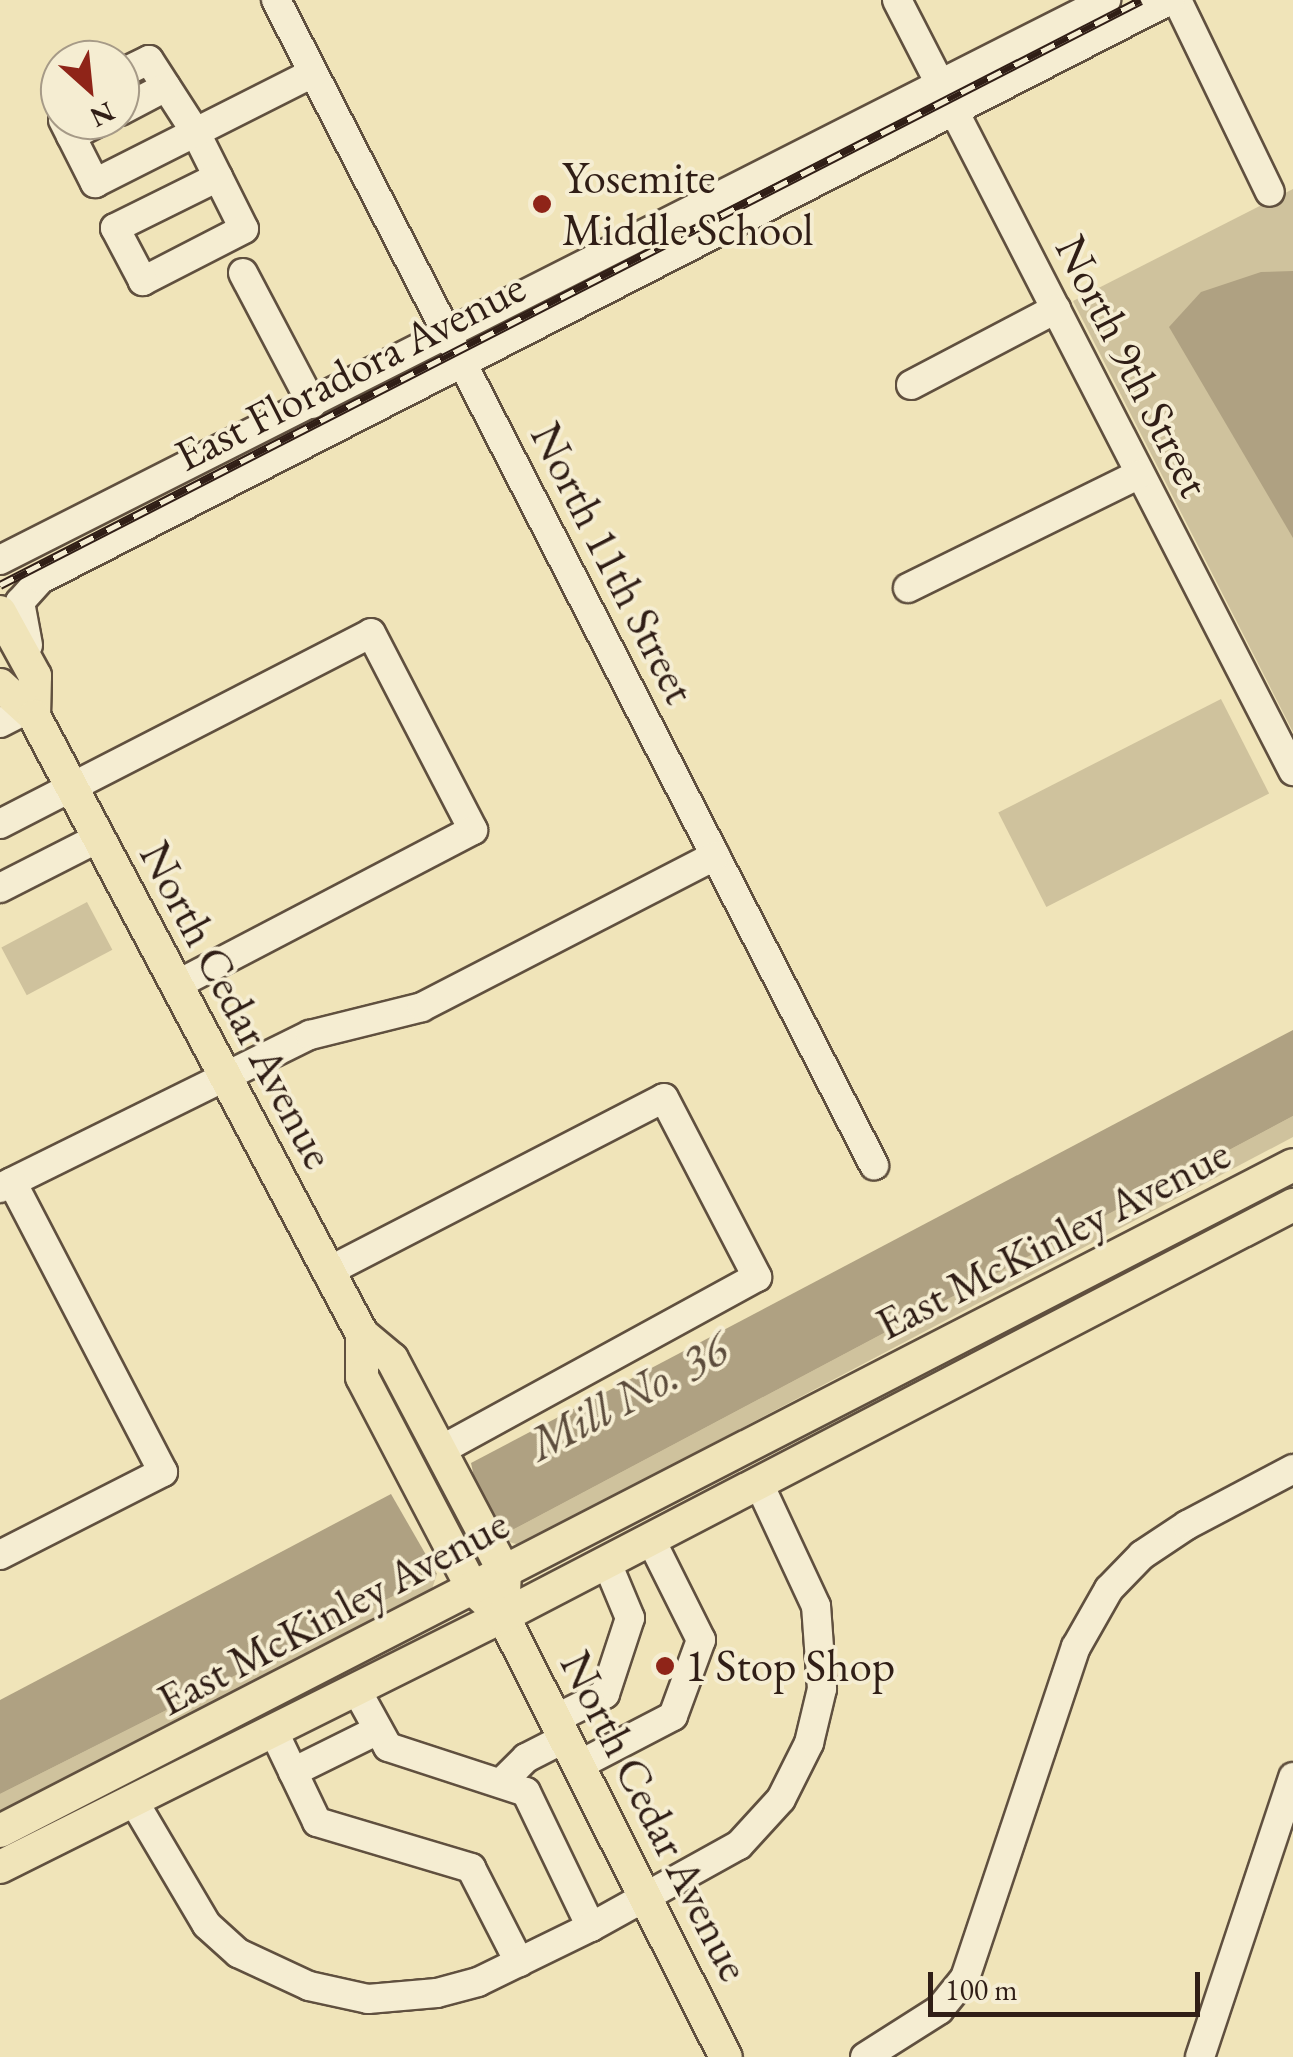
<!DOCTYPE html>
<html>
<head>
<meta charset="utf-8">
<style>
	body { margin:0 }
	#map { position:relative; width:1293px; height:2057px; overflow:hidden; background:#f0e4b9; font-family:"EB Garamond",serif }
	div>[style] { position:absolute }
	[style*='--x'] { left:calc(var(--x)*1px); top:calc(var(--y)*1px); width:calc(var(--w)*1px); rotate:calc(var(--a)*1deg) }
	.green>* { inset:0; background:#cfc29d; transform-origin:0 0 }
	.water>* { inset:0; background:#afa182 }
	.roads { filter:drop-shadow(2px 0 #60503f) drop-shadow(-2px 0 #60503f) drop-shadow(0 2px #60503f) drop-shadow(0 -2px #60503f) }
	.minor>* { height:28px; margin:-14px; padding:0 14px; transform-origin:14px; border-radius:14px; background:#f5edd2 }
	.major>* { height:32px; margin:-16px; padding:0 16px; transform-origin:16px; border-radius:16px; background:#f0e4b9 }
	.rail>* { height:9px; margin-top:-4.5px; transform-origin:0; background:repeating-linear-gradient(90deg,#f5edd2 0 15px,#301e16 0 30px); box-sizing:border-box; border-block:2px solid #301e16 }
	.dots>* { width:28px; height:28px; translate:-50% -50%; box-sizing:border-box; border:5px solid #f5edd2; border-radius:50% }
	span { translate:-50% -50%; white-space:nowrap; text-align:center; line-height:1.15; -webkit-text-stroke:8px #f5edd2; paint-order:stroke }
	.poi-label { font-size:45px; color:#301e16 }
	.left { translate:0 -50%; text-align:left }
	.street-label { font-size:45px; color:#301e16 }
	.water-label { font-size:48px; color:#5c4c3c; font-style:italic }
	.north { position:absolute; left:40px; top:40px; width:100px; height:100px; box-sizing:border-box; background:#f5edd2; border:2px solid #a69a87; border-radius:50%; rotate:153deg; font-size:28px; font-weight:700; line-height:40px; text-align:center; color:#301e16 }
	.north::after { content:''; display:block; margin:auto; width:35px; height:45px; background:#8f2418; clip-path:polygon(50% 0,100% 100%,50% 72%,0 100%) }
	.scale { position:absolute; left:928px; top:1972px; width:272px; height:45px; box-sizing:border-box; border:5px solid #301e16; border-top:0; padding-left:12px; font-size:30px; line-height:35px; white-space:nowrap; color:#301e16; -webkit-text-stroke:8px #f5edd2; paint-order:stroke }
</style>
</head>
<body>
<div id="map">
	<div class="green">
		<div style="clip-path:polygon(1293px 189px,1293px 732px,1073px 301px)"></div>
		<div style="left:1221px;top:699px;width:106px;height:250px;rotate:63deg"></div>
		<div style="left:87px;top:902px;width:54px;height:97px;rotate:62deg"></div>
		<div style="clip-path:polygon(1293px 1116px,1293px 1137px,520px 1545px,505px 1541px,503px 1535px)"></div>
		<div style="clip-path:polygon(437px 1574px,431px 1592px,0 1811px,0 1794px)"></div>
	</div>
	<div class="water">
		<div style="clip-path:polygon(1293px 271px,1293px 538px,1169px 327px,1201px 292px,1261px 272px)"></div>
		<div style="clip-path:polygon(1293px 1030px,1293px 1116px,503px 1535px,478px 1495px,471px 1463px)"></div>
		<div style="clip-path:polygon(391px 1494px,437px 1574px,0 1794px,0 1700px)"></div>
	</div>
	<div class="roads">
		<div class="minor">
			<div style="--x:276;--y:0;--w:1310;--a:62.83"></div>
			<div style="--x:897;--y:0;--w:867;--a:62.81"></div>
			<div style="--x:1177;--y:0;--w:213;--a:64.2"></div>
			<div style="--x:120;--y:74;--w:32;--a:-26"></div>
			<div style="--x:149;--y:60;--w:87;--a:57.2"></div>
			<div style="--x:196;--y:133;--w:107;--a:63.4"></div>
			<div style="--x:244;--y:229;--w:114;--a:152.8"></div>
			<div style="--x:143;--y:281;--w:60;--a:-117.8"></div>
			<div style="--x:115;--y:228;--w:115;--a:-26.3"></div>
			<div style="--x:120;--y:111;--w:52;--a:-27.6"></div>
			<div style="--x:63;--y:120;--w:71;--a:63.1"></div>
			<div style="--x:95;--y:183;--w:244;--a:-26.8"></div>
			<div style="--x:71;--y:136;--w:35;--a:-27"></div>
			<div style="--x:243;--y:273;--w:148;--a:62.2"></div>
			<div style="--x:911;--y:385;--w:164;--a:-27.7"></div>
			<div style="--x:0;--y:560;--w:1240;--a:-26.85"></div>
			<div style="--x:908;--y:588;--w:258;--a:-26.2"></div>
			<div style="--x:28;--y:645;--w:44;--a:-100.5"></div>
			<div style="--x:20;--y:602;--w:31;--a:-48"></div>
			<div style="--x:41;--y:579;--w:1269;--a:-27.15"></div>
			<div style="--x:0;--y:723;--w:28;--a:-27"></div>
			<div style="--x:0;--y:824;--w:417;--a:-27.2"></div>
			<div style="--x:371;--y:633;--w:222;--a:62.6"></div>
			<div style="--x:473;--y:830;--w:335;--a:152.4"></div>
			<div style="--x:0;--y:888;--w:110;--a:-27"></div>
			<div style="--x:0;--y:1188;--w:346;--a:-26.3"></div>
			<div style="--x:310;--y:1035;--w:115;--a:-14"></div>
			<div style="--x:422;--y:1007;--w:330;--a:-27.3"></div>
			<div style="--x:327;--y:1272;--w:379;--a:-27.3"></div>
			<div style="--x:664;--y:1098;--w:202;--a:62.5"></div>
			<div style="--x:757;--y:1277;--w:360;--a:151.3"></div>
			<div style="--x:0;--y:1555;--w:183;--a:-27"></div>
			<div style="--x:163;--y:1472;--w:327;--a:-117.5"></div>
			<div style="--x:356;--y:1689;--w:66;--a:61.1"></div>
			<div style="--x:388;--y:1747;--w:145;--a:18.1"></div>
			<div style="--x:526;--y:1792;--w:150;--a:64.3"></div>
			<div style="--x:555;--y:1719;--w:56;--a:-26.6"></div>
			<div style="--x:605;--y:1694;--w:80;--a:-71.8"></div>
			<div style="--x:630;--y:1618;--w:60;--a:-112.7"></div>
			<div style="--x:273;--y:1730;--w:102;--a:64.4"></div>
			<div style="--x:317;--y:1822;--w:161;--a:16.6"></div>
			<div style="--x:471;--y:1868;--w:106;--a:62.9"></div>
			<div style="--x:579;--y:1765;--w:106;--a:-27.5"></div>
			<div style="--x:673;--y:1716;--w:81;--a:-69.8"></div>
			<div style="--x:701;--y:1640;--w:112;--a:-116.6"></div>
			<div style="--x:293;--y:1772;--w:95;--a:-26.3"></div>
			<div style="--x:504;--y:1780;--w:31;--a:-45"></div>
			<div style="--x:526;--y:1758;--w:44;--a:-27.1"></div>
			<div style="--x:133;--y:1800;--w:145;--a:59.4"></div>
			<div style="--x:207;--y:1925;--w:42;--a:42.1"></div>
			<div style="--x:238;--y:1953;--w:78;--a:24.9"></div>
			<div style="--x:309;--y:1986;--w:60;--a:12.4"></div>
			<div style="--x:368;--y:1999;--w:69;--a:-5"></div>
			<div style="--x:437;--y:1993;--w:42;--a:-15"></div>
			<div style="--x:478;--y:1982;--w:126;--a:-26"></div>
			<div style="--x:591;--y:1927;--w:169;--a:-29"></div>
			<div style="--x:739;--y:1845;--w:62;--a:-47.6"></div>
			<div style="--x:781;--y:1799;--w:63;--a:-63.4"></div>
			<div style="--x:809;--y:1743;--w:56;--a:-76.5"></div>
			<div style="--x:822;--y:1689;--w:83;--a:-94.1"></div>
			<div style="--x:816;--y:1606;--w:135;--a:-115"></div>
			<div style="--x:865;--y:2057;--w:88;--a:-32.4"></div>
			<div style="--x:939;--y:2010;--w:41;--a:-50.9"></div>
			<div style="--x:965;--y:1978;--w:349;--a:-71.5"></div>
			<div style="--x:1076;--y:1647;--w:67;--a:-60.4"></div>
			<div style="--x:1109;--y:1589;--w:47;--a:-45.9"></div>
			<div style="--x:1142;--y:1555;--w:54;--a:-33.7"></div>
			<div style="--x:1187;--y:1525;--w:120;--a:-27.8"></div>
			<div style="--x:1200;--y:2057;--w:295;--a:-71.6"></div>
		</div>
		<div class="major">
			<div style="--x:0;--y:612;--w:73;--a:61.3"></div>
			<div style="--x:35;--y:676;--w:40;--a:91.4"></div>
			<div style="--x:0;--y:685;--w:46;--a:42.4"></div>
			<div style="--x:34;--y:716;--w:700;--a:62.04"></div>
			<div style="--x:362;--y:1334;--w:39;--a:40"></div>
			<div style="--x:392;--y:1359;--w:242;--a:62.2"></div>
			<div style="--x:505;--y:1573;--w:18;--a:93"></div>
			<div style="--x:362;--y:1334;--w:43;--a:90"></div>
			<div style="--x:362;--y:1377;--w:239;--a:62.4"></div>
			<div style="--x:473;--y:1589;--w:40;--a:42"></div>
			<div style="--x:503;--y:1616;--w:494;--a:63.2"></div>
			<div style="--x:0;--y:1831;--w:1454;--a:-27.25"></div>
			<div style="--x:0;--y:1867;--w:562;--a:-26.52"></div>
			<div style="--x:503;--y:1616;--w:891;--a:-27.49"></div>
		</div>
	</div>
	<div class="rail">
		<div style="--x:0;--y:585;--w:1282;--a:-27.14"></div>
	</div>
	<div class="dots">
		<div style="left:542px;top:204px;background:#8f2418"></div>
		<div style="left:665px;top:1666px;background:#8f2418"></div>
	</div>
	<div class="poi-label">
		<span class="left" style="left:562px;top:204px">Yosemite<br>Middle School</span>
		<span class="left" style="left:685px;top:1666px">1 Stop Shop</span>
	</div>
	<div class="street-label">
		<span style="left:1133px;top:366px;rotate:63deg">North 9th Street</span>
		<span style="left:350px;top:371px;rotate:-27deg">East Floradora Avenue</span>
		<span style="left:613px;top:563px;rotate:63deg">North 11th Street</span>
		<span style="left:237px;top:1005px;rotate:62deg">North Cedar Avenue</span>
		<span style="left:1053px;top:1239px;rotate:-27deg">East McKinley Avenue</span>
		<span style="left:333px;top:1612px;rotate:-28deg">East McKinley Avenue</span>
		<span style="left:655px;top:1816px;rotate:63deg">North Cedar Avenue</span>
	</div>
	<div class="water-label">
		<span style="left:628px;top:1396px;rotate:-28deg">Mill No. 36</span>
	</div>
	<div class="north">N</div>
	<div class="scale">100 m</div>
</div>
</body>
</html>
